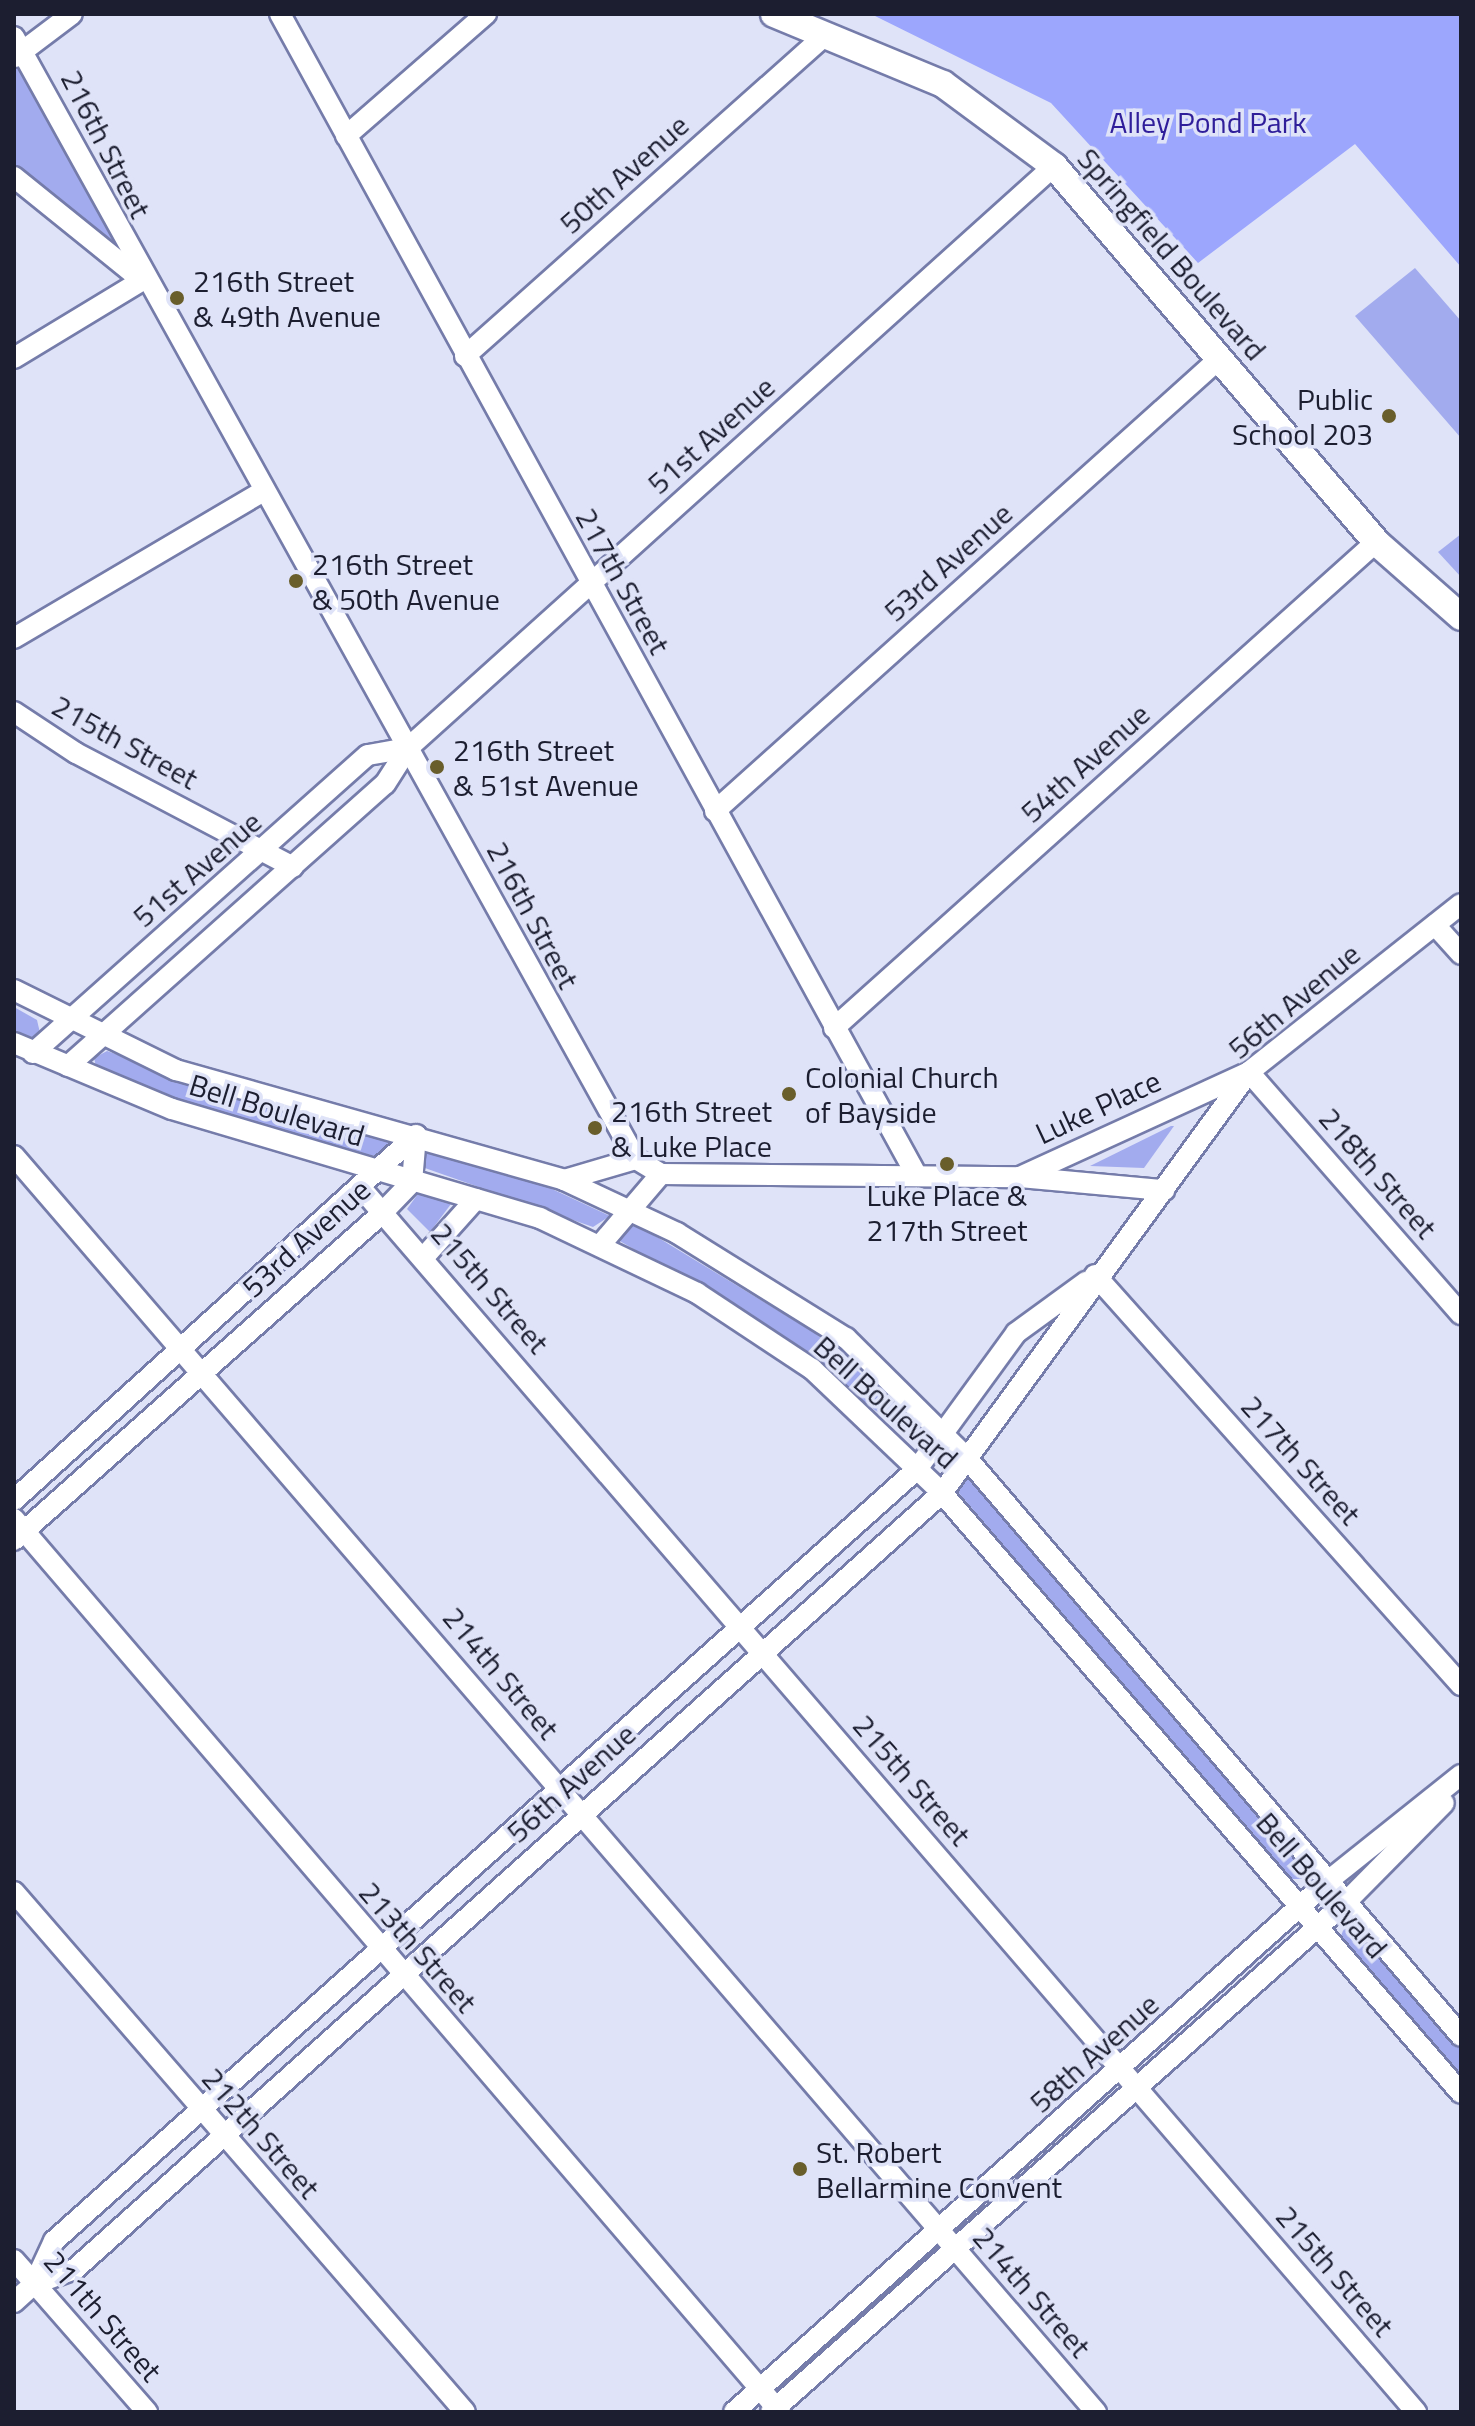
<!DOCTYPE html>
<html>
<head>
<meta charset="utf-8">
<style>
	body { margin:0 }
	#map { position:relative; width:1475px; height:2426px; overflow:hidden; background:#dfe3f8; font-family:"Titillium Web",sans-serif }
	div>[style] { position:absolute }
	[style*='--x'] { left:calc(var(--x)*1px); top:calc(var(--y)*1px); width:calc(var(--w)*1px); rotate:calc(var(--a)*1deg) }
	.green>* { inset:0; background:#a2abee }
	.forest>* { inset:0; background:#9ca6fd }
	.roads { filter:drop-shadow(2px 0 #757caa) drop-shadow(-2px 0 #757caa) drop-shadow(0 2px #757caa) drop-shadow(0 -2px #757caa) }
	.minor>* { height:20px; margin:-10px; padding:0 10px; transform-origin:10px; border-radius:10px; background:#fff }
	.major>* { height:26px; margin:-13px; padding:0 13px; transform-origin:13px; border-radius:13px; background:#fff }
	.dots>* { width:22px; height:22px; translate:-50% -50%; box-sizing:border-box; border:4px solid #dfe3f8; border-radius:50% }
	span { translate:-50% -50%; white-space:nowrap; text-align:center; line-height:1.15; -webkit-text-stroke:7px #dfe3f8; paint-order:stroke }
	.park-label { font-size:30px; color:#2f1e9a }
	.street-label { font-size:30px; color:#1c1e30 }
	.poi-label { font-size:30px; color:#1c1e30 }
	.left { translate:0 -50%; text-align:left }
	.right { translate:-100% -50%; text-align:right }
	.frame { position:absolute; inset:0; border:16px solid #1c1e30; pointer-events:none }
</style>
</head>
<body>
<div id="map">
	<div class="green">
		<div style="clip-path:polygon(24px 52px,143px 280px,14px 177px,14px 58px)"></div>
		<div style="clip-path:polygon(1415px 268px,1461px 321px,1461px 438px,1355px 316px)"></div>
		<div style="clip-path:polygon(1461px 534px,1461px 577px,1438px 552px)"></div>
		<div style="clip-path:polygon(14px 1007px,37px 1020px,40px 1033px,33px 1038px,14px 1030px)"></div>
		<div style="clip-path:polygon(107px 1051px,260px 1106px,388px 1137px,391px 1147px,378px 1157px,195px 1108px,97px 1070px,94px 1058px)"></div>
		<div style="clip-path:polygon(1174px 1126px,1144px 1168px,1090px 1166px,1171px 1126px)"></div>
		<div style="clip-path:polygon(422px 1147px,522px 1175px,610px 1216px,593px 1227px,422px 1167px)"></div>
		<div style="clip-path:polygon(423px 1187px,454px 1200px,430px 1232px,407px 1209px)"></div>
		<div style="clip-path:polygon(634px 1223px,815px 1333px,930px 1435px,923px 1447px,756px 1319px,618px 1240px)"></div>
		<div style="clip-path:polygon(967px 1476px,1308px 1869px,1302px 1879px,1289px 1879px,958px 1492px)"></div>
		<div style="clip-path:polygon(1346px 1922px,1357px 1924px,1461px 2046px,1461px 2079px,1340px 1939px)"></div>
	</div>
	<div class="forest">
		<div style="clip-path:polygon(871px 14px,1461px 14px,1461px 267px,1355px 144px,1198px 263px,1051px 103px)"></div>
	</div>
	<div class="roads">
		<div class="minor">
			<div style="--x:280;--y:14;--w:1325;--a:61.27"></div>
			<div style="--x:14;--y:37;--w:1283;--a:61"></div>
			<div style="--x:636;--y:1159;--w:29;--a:31"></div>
			<div style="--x:661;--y:1174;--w:359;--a:0.5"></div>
			<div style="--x:1020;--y:1177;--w:145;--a:5.2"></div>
			<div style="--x:15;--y:57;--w:71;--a:-37"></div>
			<div style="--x:346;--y:136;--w:186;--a:-41.1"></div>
			<div style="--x:14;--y:177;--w:161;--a:38.9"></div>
			<div style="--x:465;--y:356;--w:480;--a:-41.7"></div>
			<div style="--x:14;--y:358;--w:151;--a:-31.2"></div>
			<div style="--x:14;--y:638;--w:290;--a:-30.5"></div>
			<div style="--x:14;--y:712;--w:74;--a:33.5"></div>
			<div style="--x:76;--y:753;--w:245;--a:27.7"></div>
			<div style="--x:715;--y:811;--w:678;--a:-41.89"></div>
			<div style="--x:1435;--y:925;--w:39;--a:48"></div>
			<div style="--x:14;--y:990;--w:181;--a:26.3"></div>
			<div style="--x:176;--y:1070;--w:403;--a:15.8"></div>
			<div style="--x:564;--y:1180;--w:125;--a:25.1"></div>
			<div style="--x:677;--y:1233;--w:199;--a:31.9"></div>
			<div style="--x:846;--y:1338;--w:168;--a:44.8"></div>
			<div style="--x:965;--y:1456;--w:763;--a:49.46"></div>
			<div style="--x:834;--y:1028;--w:728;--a:-41.88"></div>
			<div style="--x:14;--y:1043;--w:171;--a:22.7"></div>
			<div style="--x:172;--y:1109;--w:384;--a:16.5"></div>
			<div style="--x:540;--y:1218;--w:174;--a:25.5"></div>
			<div style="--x:697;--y:1293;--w:138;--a:33.5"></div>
			<div style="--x:812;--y:1369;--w:180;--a:43.6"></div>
			<div style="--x:942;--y:1493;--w:793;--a:49.14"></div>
			<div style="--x:33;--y:1053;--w:448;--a:-41.7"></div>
			<div style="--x:368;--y:755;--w:41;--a:-9.9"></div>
			<div style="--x:68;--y:1066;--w:424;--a:-41.7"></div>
			<div style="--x:385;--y:784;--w:43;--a:-57.4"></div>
			<div style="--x:408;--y:748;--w:870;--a:-42.02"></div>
			<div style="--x:1249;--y:1072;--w:322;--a:48.8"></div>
			<div style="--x:14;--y:1156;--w:1658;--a:49.26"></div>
			<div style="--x:1020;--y:1177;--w:252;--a:-24.6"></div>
			<div style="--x:564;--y:1180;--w:75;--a:-16.3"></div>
			<div style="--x:361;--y:1188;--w:1616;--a:49.24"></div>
			<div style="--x:602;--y:1243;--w:91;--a:-49.5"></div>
			<div style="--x:424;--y:1257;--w:78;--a:-48.1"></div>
			<div style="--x:1095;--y:1275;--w:550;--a:48.25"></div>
			<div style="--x:14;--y:1500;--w:543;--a:-42.24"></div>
			<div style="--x:14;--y:1519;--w:1177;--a:49.38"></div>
			<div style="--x:14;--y:1540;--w:494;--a:-41.6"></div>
			<div style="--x:383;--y:1212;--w:42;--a:-46"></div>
			<div style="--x:412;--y:1182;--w:47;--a:-85.1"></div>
			<div style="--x:14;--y:1892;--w:688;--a:49.06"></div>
			<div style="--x:14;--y:2260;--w:202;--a:48.8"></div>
			<div style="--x:34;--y:2284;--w:47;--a:-65.1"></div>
			<div style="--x:54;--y:2241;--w:1158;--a:-41.81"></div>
			<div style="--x:917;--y:1469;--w:168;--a:-53.9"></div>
			<div style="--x:1016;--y:1333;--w:87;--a:-36.1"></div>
			<div style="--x:14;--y:2302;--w:27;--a:-42"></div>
			<div style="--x:34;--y:2284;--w:44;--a:-20.1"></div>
			<div style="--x:75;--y:2269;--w:1164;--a:-41.83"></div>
			<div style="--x:942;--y:1493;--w:521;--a:-53.9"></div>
			<div style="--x:1249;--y:1072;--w:270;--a:-38.4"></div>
			<div style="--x:734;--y:2412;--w:797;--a:-41.79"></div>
			<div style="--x:1328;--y:1881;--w:170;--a:-38.6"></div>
			<div style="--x:771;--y:2412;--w:769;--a:-41.57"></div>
			<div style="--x:1346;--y:1902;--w:139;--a:-45.3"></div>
		</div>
		<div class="major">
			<div style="--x:774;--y:14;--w:183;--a:22.5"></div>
			<div style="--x:943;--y:84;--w:138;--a:36.5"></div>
			<div style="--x:1054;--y:166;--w:495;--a:49.4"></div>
			<div style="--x:1376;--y:542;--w:113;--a:41.4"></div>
		</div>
	</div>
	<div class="dots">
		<div style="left:177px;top:298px;background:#695e2b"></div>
		<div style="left:1389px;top:416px;background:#695e2b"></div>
		<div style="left:296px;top:581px;background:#695e2b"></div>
		<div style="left:437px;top:767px;background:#695e2b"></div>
		<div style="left:789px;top:1094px;background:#695e2b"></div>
		<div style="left:595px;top:1128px;background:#695e2b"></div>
		<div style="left:947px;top:1164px;background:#695e2b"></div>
		<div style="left:800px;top:2169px;background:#695e2b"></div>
	</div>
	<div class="park-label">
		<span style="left:1208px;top:122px">Alley Pond Park</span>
	</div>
	<div class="street-label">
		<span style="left:106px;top:144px;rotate:63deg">216th Street</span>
		<span style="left:624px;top:174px;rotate:-42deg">50th Avenue</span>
		<span style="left:1172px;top:254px;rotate:49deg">Springfield Boulevard</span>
		<span style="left:711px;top:435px;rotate:-42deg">51st Avenue</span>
		<span style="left:948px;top:562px;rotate:-42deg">53rd Avenue</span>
		<span style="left:623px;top:581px;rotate:61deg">217th Street</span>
		<span style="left:125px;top:742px;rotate:29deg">215th Street</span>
		<span style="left:1085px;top:763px;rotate:-42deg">54th Avenue</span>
		<span style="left:197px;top:869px;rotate:-41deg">51st Avenue</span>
		<span style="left:533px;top:915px;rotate:62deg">216th Street</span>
		<span style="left:1294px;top:1001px;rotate:-40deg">56th Avenue</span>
		<span style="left:1098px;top:1107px;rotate:-25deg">Luke Place</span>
		<span style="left:277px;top:1110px;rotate:17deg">Bell Boulevard</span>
		<span style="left:1378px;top:1173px;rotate:49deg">218th Street</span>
		<span style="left:306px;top:1238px;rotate:-42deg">53rd Avenue</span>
		<span style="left:490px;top:1288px;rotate:49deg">215th Street</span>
		<span style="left:886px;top:1402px;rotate:42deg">Bell Boulevard</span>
		<span style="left:1301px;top:1460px;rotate:48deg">217th Street</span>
		<span style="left:501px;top:1673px;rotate:50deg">214th Street</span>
		<span style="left:912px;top:1780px;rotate:49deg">215th Street</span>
		<span style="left:571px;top:1783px;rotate:-42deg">56th Avenue</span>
		<span style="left:1322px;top:1885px;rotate:49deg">Bell Boulevard</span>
		<span style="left:418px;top:1947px;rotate:49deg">213th Street</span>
		<span style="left:1094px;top:2053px;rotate:-42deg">58th Avenue</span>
		<span style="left:261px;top:2133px;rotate:49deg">212th Street</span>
		<span style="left:1335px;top:2271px;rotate:49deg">215th Street</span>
		<span style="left:1032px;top:2292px;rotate:49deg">214th Street</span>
		<span style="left:103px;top:2316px;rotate:49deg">211th Street</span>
	</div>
	<div class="poi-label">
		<span class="left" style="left:193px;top:298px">216th Street<br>&amp; 49th Avenue</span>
		<span class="right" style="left:1373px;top:416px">Public<br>School 203</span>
		<span class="left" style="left:312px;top:581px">216th Street<br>&amp; 50th Avenue</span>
		<span class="left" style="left:453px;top:767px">216th Street<br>&amp; 51st Avenue</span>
		<span class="left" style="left:805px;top:1094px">Colonial Church<br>of Bayside</span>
		<span class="left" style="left:611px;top:1128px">216th Street<br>&amp; Luke Place</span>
		<span style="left:947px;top:1212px">Luke Place &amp;<br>217th Street</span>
		<span class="left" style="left:816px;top:2169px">St. Robert<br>Bellarmine Convent</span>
	</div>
	<div class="frame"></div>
</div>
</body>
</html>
